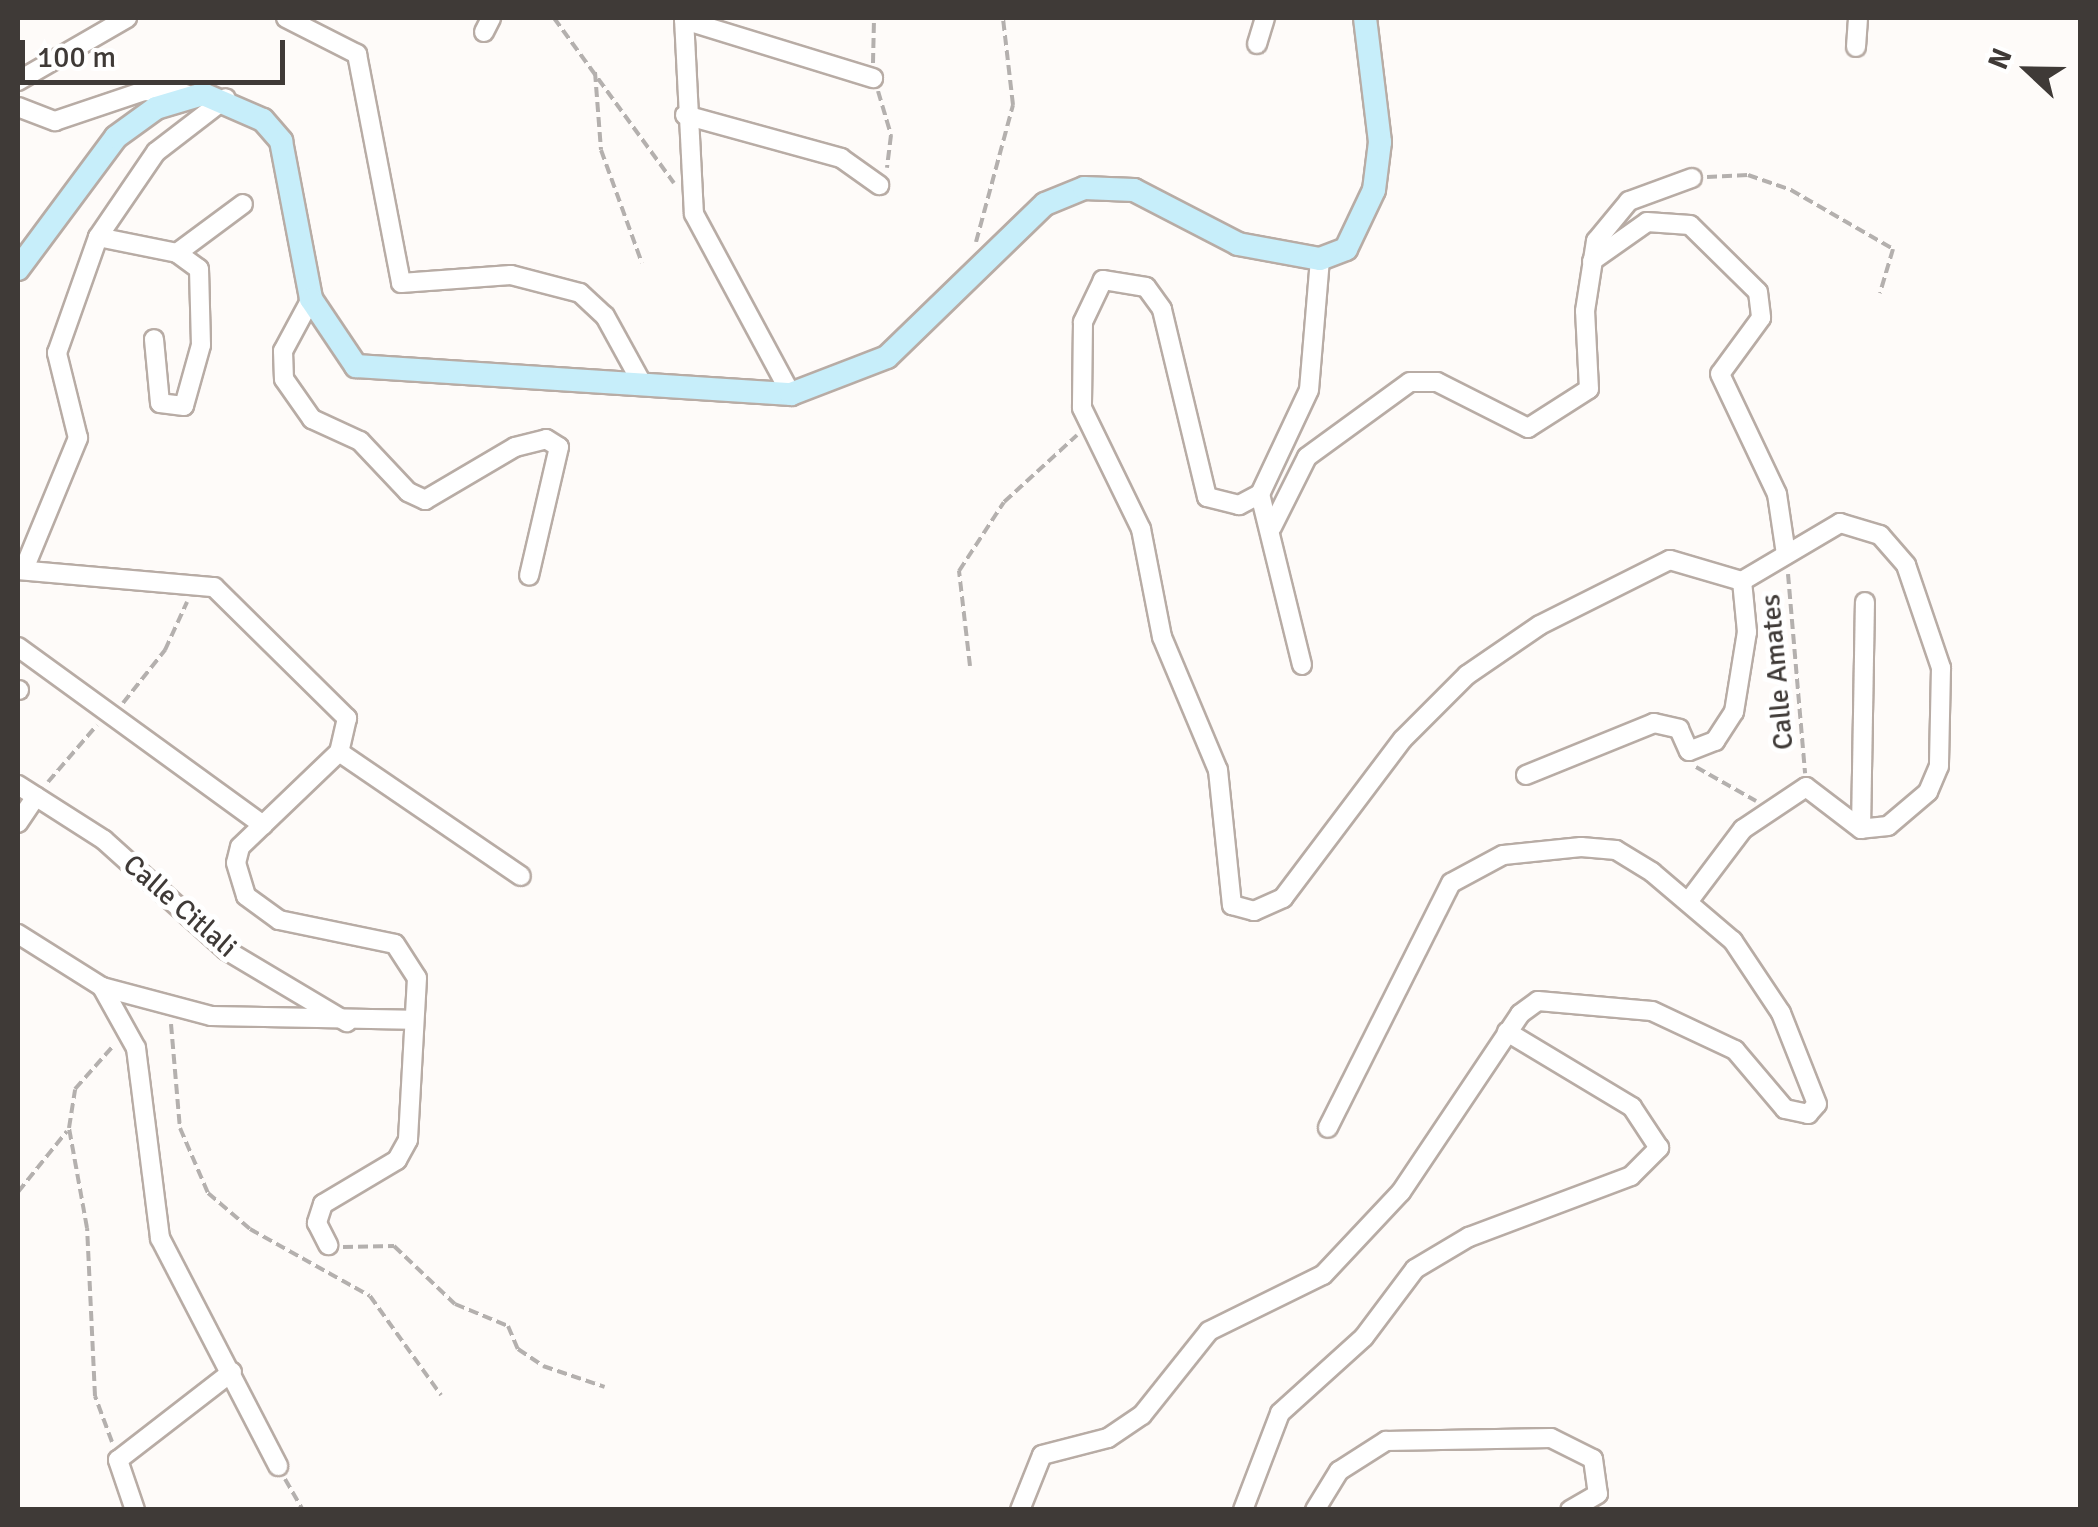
<!DOCTYPE html>
<html>
<head>
<meta charset="utf-8">
<style>
	body { margin:0 }
	#map { position:relative; width:2098px; height:1527px; overflow:hidden; background:#fefbf9; font-family:Signika,sans-serif }
	div>[style] { position:absolute }
	[style*='--x'] { left:calc(var(--x)*1px); top:calc(var(--y)*1px); width:calc(var(--w)*1px); rotate:calc(var(--a)*1deg) }
	.path>* { height:4px; margin-top:-2px; transform-origin:0; background:repeating-linear-gradient(90deg,#b4b0ae 0 10px,transparent 0 15px) }
	.roads { filter:drop-shadow(2px 0 #b8aca5) drop-shadow(-2px 0 #b8aca5) drop-shadow(0 2px #b8aca5) drop-shadow(0 -2px #b8aca5) }
	.minor>* { height:18px; margin:-9px; padding:0 9px; transform-origin:9px; border-radius:9px; background:#fff }
	.major>* { height:22px; margin:-11px; padding:0 11px; transform-origin:11px; border-radius:11px; background:#c7eefa }
	span { translate:-50% -50%; white-space:nowrap; text-align:center; line-height:1.15; -webkit-text-stroke:10px #fff; paint-order:stroke }
	.street-label { font-size:28px; color:#3f3a37 }
	.frame { position:absolute; inset:0; border:20px solid #3f3a37; pointer-events:none }
	.north { position:absolute; left:1978px; top:20px; width:100px; height:100px; -webkit-text-stroke:8px #fff; paint-order:stroke; rotate:292deg; font-size:28px; font-weight:700; line-height:40px; text-align:center; color:#3f3a37 }
	.north::after { content:''; display:block; margin:auto; width:35px; height:45px; background:#3f3a37; clip-path:polygon(50% 0,100% 100%,50% 72%,0 100%) }
	.scale { position:absolute; left:20px; top:40px; width:265px; height:45px; box-sizing:border-box; border:5px solid #3f3a37; border-top:0; padding-left:12px; font-size:30px; line-height:35px; white-space:nowrap; color:#3f3a37; -webkit-text-stroke:8px #fff; paint-order:stroke }
</style>
</head>
<body>
<div id="map">
	<div class="path">
		<div style="--x:554;--y:18;--w:204;--a:54"></div>
		<div style="--x:873;--y:63;--w:45;--a:-88.7"></div>
		<div style="--x:595;--y:72;--w:78;--a:85.6"></div>
		<div style="--x:601;--y:150;--w:120;--a:70.1"></div>
		<div style="--x:878;--y:91;--w:46;--a:73.5"></div>
		<div style="--x:891;--y:135;--w:33;--a:97"></div>
		<div style="--x:1707;--y:177;--w:41;--a:-2.8"></div>
		<div style="--x:1748;--y:175;--w:46;--a:19.2"></div>
		<div style="--x:1791;--y:190;--w:118;--a:30"></div>
		<div style="--x:1893;--y:249;--w:46;--a:106.5"></div>
		<div style="--x:976;--y:242;--w:142;--a:-74.9"></div>
		<div style="--x:1013;--y:105;--w:88;--a:-96.6"></div>
		<div style="--x:1788;--y:574;--w:200;--a:85.1"></div>
		<div style="--x:970;--y:666;--w:96;--a:-96.6"></div>
		<div style="--x:959;--y:571;--w:82;--a:-56.9"></div>
		<div style="--x:1004;--y:502;--w:99;--a:-42.5"></div>
		<div style="--x:123;--y:703;--w:68;--a:-51.6"></div>
		<div style="--x:165;--y:650;--w:53;--a:-65.4"></div>
		<div style="--x:1696;--y:767;--w:69;--a:29.5"></div>
		<div style="--x:48;--y:782;--w:75;--a:-49.3"></div>
		<div style="--x:171;--y:1024;--w:104;--a:85.1"></div>
		<div style="--x:180;--y:1128;--w:71;--a:66.7"></div>
		<div style="--x:208;--y:1193;--w:55;--a:40.6"></div>
		<div style="--x:250;--y:1229;--w:137;--a:29.2"></div>
		<div style="--x:370;--y:1296;--w:122;--a:54.4"></div>
		<div style="--x:18;--y:1192;--w:78;--a:-51.2"></div>
		<div style="--x:343;--y:1247;--w:51;--a:-1.1"></div>
		<div style="--x:394;--y:1246;--w:84;--a:43.6"></div>
		<div style="--x:455;--y:1304;--w:57;--a:22.5"></div>
		<div style="--x:508;--y:1326;--w:25;--a:67"></div>
		<div style="--x:518;--y:1349;--w:30;--a:34"></div>
		<div style="--x:543;--y:1366;--w:65;--a:18.7"></div>
		<div style="--x:112;--y:1442;--w:49;--a:-110.3"></div>
		<div style="--x:95;--y:1396;--w:168;--a:-92.7"></div>
		<div style="--x:87;--y:1228;--w:102;--a:-100.2"></div>
		<div style="--x:69;--y:1128;--w:39;--a:-81"></div>
		<div style="--x:75;--y:1089;--w:57;--a:-48.5"></div>
		<div style="--x:285;--y:1479;--w:36;--a:60"></div>
	</div>
	<div class="roads">
		<div class="minor">
			<div style="--x:286;--y:18;--w:80;--a:26.9"></div>
			<div style="--x:357;--y:54;--w:233;--a:79.1"></div>
			<div style="--x:401;--y:283;--w:110;--a:-4.2"></div>
			<div style="--x:511;--y:275;--w:71;--a:14.6"></div>
			<div style="--x:580;--y:293;--w:34;--a:43"></div>
			<div style="--x:605;--y:316;--w:79;--a:61.2"></div>
			<div style="--x:684;--y:18;--w:196;--a:87.1"></div>
			<div style="--x:694;--y:214;--w:204;--a:61.7"></div>
			<div style="--x:684;--y:20;--w:198;--a:17.1"></div>
			<div style="--x:484;--y:32;--w:16;--a:-63"></div>
			<div style="--x:1257;--y:44;--w:27;--a:-73"></div>
			<div style="--x:1856;--y:47;--w:29;--a:-86"></div>
			<div style="--x:18;--y:81;--w:126;--a:-30"></div>
			<div style="--x:18;--y:107;--w:40;--a:21"></div>
			<div style="--x:55;--y:121;--w:94;--a:-18.6"></div>
			<div style="--x:144;--y:91;--w:42;--a:4.1"></div>
			<div style="--x:685;--y:115;--w:162;--a:15.4"></div>
			<div style="--x:841;--y:158;--w:47;--a:35.4"></div>
			<div style="--x:98;--y:237;--w:81;--a:11.4"></div>
			<div style="--x:177;--y:253;--w:27;--a:36"></div>
			<div style="--x:199;--y:269;--w:76;--a:88.5"></div>
			<div style="--x:201;--y:345;--w:63;--a:105.6"></div>
			<div style="--x:184;--y:406;--w:24;--a:-173"></div>
			<div style="--x:160;--y:403;--w:64;--a:-95.4"></div>
			<div style="--x:177;--y:253;--w:82;--a:-36.6"></div>
			<div style="--x:1320;--y:259;--w:131;--a:94.8"></div>
			<div style="--x:1309;--y:390;--w:115;--a:115.2"></div>
			<div style="--x:1260;--y:494;--w:24;--a:152"></div>
			<div style="--x:1239;--y:505;--w:33;--a:-166"></div>
			<div style="--x:1207;--y:497;--w:193;--a:-103.5"></div>
			<div style="--x:1162;--y:309;--w:27;--a:-126"></div>
			<div style="--x:1146;--y:287;--w:44;--a:-170.8"></div>
			<div style="--x:1103;--y:280;--w:47;--a:115.5"></div>
			<div style="--x:1083;--y:322;--w:86;--a:90.7"></div>
			<div style="--x:1082;--y:408;--w:135;--a:64"></div>
			<div style="--x:1141;--y:529;--w:110;--a:79"></div>
			<div style="--x:1162;--y:637;--w:144;--a:67.2"></div>
			<div style="--x:1218;--y:770;--w:136;--a:84.1"></div>
			<div style="--x:1232;--y:905;--w:23;--a:15"></div>
			<div style="--x:1254;--y:911;--w:32;--a:-24"></div>
			<div style="--x:1283;--y:898;--w:199;--a:-53"></div>
			<div style="--x:1403;--y:739;--w:91;--a:-45"></div>
			<div style="--x:1467;--y:675;--w:88;--a:-34.4"></div>
			<div style="--x:1540;--y:625;--w:145;--a:-26.6"></div>
			<div style="--x:1670;--y:560;--w:75;--a:16.3"></div>
			<div style="--x:1742;--y:581;--w:114;--a:-30.6"></div>
			<div style="--x:1840;--y:523;--w:42;--a:16.7"></div>
			<div style="--x:1880;--y:535;--w:40;--a:49"></div>
			<div style="--x:1906;--y:565;--w:109;--a:71.2"></div>
			<div style="--x:1941;--y:668;--w:98;--a:91.2"></div>
			<div style="--x:1939;--y:766;--w:28;--a:113"></div>
			<div style="--x:1928;--y:792;--w:52;--a:139.6"></div>
			<div style="--x:1888;--y:826;--w:27;--a:174"></div>
			<div style="--x:1861;--y:829;--w:69;--a:-142.6"></div>
			<div style="--x:1806;--y:787;--w:76;--a:146.3"></div>
			<div style="--x:1743;--y:829;--w:86;--a:127"></div>
			<div style="--x:1592;--y:261;--w:67;--a:-35.3"></div>
			<div style="--x:1647;--y:222;--w:43;--a:4"></div>
			<div style="--x:1690;--y:225;--w:95;--a:44.6"></div>
			<div style="--x:1758;--y:292;--w:26;--a:83"></div>
			<div style="--x:1761;--y:318;--w:69;--a:126.2"></div>
			<div style="--x:1720;--y:374;--w:133;--a:64.6"></div>
			<div style="--x:1777;--y:494;--w:61;--a:81.5"></div>
			<div style="--x:311;--y:299;--w:59;--a:118.3"></div>
			<div style="--x:283;--y:351;--w:28;--a:88"></div>
			<div style="--x:284;--y:379;--w:49;--a:55"></div>
			<div style="--x:312;--y:419;--w:53;--a:24.6"></div>
			<div style="--x:360;--y:441;--w:70;--a:46.7"></div>
			<div style="--x:408;--y:492;--w:19;--a:25"></div>
			<div style="--x:425;--y:500;--w:104;--a:-30.5"></div>
			<div style="--x:515;--y:447;--w:32;--a:-14"></div>
			<div style="--x:546;--y:439;--w:15;--a:32"></div>
			<div style="--x:559;--y:447;--w:132;--a:103.1"></div>
			<div style="--x:1260;--y:494;--w:176;--a:76.2"></div>
			<div style="--x:1272;--y:527;--w:78;--a:-63.4"></div>
			<div style="--x:1307;--y:457;--w:127;--a:-36.1"></div>
			<div style="--x:1410;--y:382;--w:27;--a:0"></div>
			<div style="--x:1437;--y:382;--w:102;--a:26.8"></div>
			<div style="--x:1528;--y:428;--w:72;--a:-32.6"></div>
			<div style="--x:1589;--y:389;--w:78;--a:-92.9"></div>
			<div style="--x:1585;--y:311;--w:71;--a:-81.1"></div>
			<div style="--x:1596;--y:241;--w:52;--a:-50.5"></div>
			<div style="--x:1629;--y:201;--w:67;--a:-20.1"></div>
			<div style="--x:24;--y:569;--w:142;--a:-67.6"></div>
			<div style="--x:78;--y:438;--w:88;--a:-103.9"></div>
			<div style="--x:57;--y:353;--w:123;--a:-70.5"></div>
			<div style="--x:98;--y:237;--w:103;--a:-55.7"></div>
			<div style="--x:156;--y:152;--w:88;--a:-37.6"></div>
			<div style="--x:18;--y:570;--w:197;--a:5"></div>
			<div style="--x:214;--y:587;--w:187;--a:44.6"></div>
			<div style="--x:347;--y:718;--w:35;--a:103"></div>
			<div style="--x:339;--y:752;--w:137;--a:136.2"></div>
			<div style="--x:240;--y:847;--w:16;--a:104"></div>
			<div style="--x:236;--y:863;--w:34;--a:73"></div>
			<div style="--x:246;--y:896;--w:41;--a:36"></div>
			<div style="--x:279;--y:920;--w:118;--a:11.7"></div>
			<div style="--x:395;--y:944;--w:40;--a:57.1"></div>
			<div style="--x:417;--y:978;--w:162;--a:93.2"></div>
			<div style="--x:408;--y:1140;--w:23;--a:119"></div>
			<div style="--x:397;--y:1160;--w:86;--a:149.3"></div>
			<div style="--x:323;--y:1204;--w:20;--a:108"></div>
			<div style="--x:317;--y:1223;--w:25;--a:63"></div>
			<div style="--x:18;--y:647;--w:303;--a:36"></div>
			<div style="--x:18;--y:690;--w:1;--a:0"></div>
			<div style="--x:339;--y:752;--w:220;--a:34.3"></div>
			<div style="--x:1526;--y:775;--w:138;--a:-22.1"></div>
			<div style="--x:1654;--y:723;--w:26;--a:13"></div>
			<div style="--x:1679;--y:729;--w:24;--a:66"></div>
			<div style="--x:1689;--y:751;--w:28;--a:-21"></div>
			<div style="--x:1715;--y:741;--w:35;--a:-57"></div>
			<div style="--x:1734;--y:712;--w:81;--a:-80.8"></div>
			<div style="--x:1747;--y:632;--w:51;--a:-95.6"></div>
			<div style="--x:18;--y:785;--w:102;--a:32.6"></div>
			<div style="--x:104;--y:840;--w:164;--a:42"></div>
			<div style="--x:226;--y:950;--w:141;--a:30.8"></div>
			<div style="--x:18;--y:823;--w:32;--a:-56"></div>
			<div style="--x:1861;--y:829;--w:227;--a:-89"></div>
			<div style="--x:18;--y:934;--w:99;--a:32.2"></div>
			<div style="--x:102;--y:987;--w:113;--a:14.9"></div>
			<div style="--x:211;--y:1016;--w:200;--a:1.1"></div>
			<div style="--x:102;--y:987;--w:70;--a:60.9"></div>
			<div style="--x:136;--y:1048;--w:192;--a:82.8"></div>
			<div style="--x:160;--y:1238;--w:257;--a:62.6"></div>
			<div style="--x:135;--y:1510;--w:53;--a:-108.8"></div>
			<div style="--x:118;--y:1460;--w:144;--a:-37.7"></div>
			<div style="--x:1020;--y:1510;--w:59;--a:-68.2"></div>
			<div style="--x:1042;--y:1455;--w:68;--a:-14.4"></div>
			<div style="--x:1108;--y:1438;--w:41;--a:-34.1"></div>
			<div style="--x:1142;--y:1415;--w:107;--a:-51.4"></div>
			<div style="--x:1209;--y:1331;--w:127;--a:-26.2"></div>
			<div style="--x:1323;--y:1275;--w:114;--a:-46.8"></div>
			<div style="--x:1401;--y:1192;--w:214;--a:-56.2"></div>
			<div style="--x:1520;--y:1014;--w:22;--a:-36"></div>
			<div style="--x:1538;--y:1001;--w:114;--a:5"></div>
			<div style="--x:1652;--y:1011;--w:92;--a:25.2"></div>
			<div style="--x:1735;--y:1050;--w:77;--a:49.7"></div>
			<div style="--x:1785;--y:1109;--w:24;--a:12"></div>
			<div style="--x:1808;--y:1114;--w:13;--a:-48"></div>
			<div style="--x:1817;--y:1104;--w:98;--a:-111.6"></div>
			<div style="--x:1781;--y:1013;--w:87;--a:-123.7"></div>
			<div style="--x:1733;--y:941;--w:106;--a:-139.6"></div>
			<div style="--x:1652;--y:872;--w:42;--a:-148.6"></div>
			<div style="--x:1616;--y:850;--w:35;--a:-175"></div>
			<div style="--x:1581;--y:847;--w:78;--a:174.1"></div>
			<div style="--x:1503;--y:855;--w:59;--a:151.7"></div>
			<div style="--x:1451;--y:883;--w:274;--a:116.7"></div>
			<div style="--x:1243;--y:1510;--w:104;--a:-69.1"></div>
			<div style="--x:1280;--y:1413;--w:113;--a:-42.1"></div>
			<div style="--x:1364;--y:1337;--w:85;--a:-53.1"></div>
			<div style="--x:1415;--y:1269;--w:63;--a:-30.7"></div>
			<div style="--x:1469;--y:1237;--w:173;--a:-20.6"></div>
			<div style="--x:1631;--y:1176;--w:40;--a:-45"></div>
			<div style="--x:1659;--y:1148;--w:49;--a:-123.4"></div>
			<div style="--x:1632;--y:1107;--w:146;--a:-149"></div>
			<div style="--x:1315;--y:1510;--w:46;--a:-58.4"></div>
			<div style="--x:1339;--y:1471;--w:56;--a:-32.6"></div>
			<div style="--x:1386;--y:1441;--w:165;--a:-1"></div>
			<div style="--x:1551;--y:1438;--w:47;--a:26.6"></div>
			<div style="--x:1593;--y:1459;--w:35;--a:82"></div>
			<div style="--x:1598;--y:1494;--w:32;--a:150"></div>
		</div>
		<div class="major">
			<div style="--x:18;--y:269;--w:164;--a:-53.4"></div>
			<div style="--x:116;--y:137;--w:49;--a:-35.9"></div>
			<div style="--x:156;--y:108;--w:49;--a:-16.6"></div>
			<div style="--x:203;--y:94;--w:65;--a:23.4"></div>
			<div style="--x:263;--y:120;--w:28;--a:49"></div>
			<div style="--x:281;--y:141;--w:161;--a:79.2"></div>
			<div style="--x:311;--y:299;--w:81;--a:56.1"></div>
			<div style="--x:356;--y:366;--w:436;--a:3.7"></div>
			<div style="--x:791;--y:394;--w:103;--a:-21.1"></div>
			<div style="--x:887;--y:357;--w:220;--a:-44.1"></div>
			<div style="--x:1045;--y:204;--w:42;--a:-22.3"></div>
			<div style="--x:1084;--y:188;--w:50;--a:2.3"></div>
			<div style="--x:1134;--y:190;--w:117;--a:27.4"></div>
			<div style="--x:1238;--y:244;--w:83;--a:10.4"></div>
			<div style="--x:1320;--y:259;--w:28;--a:-21"></div>
			<div style="--x:1346;--y:249;--w:65;--a:-64.6"></div>
			<div style="--x:1374;--y:190;--w:48;--a:-82.9"></div>
			<div style="--x:1380;--y:142;--w:125;--a:-96.9"></div>
		</div>
	</div>
	<div class="street-label">
		<span style="left:1777px;top:672px;rotate:-95deg">Calle Amates</span>
		<span style="left:180px;top:906px;rotate:41deg">Calle Citlali</span>
	</div>
	<div class="frame"></div>
	<div class="north">N</div>
	<div class="scale">100 m</div>
</div>
</body>
</html>
